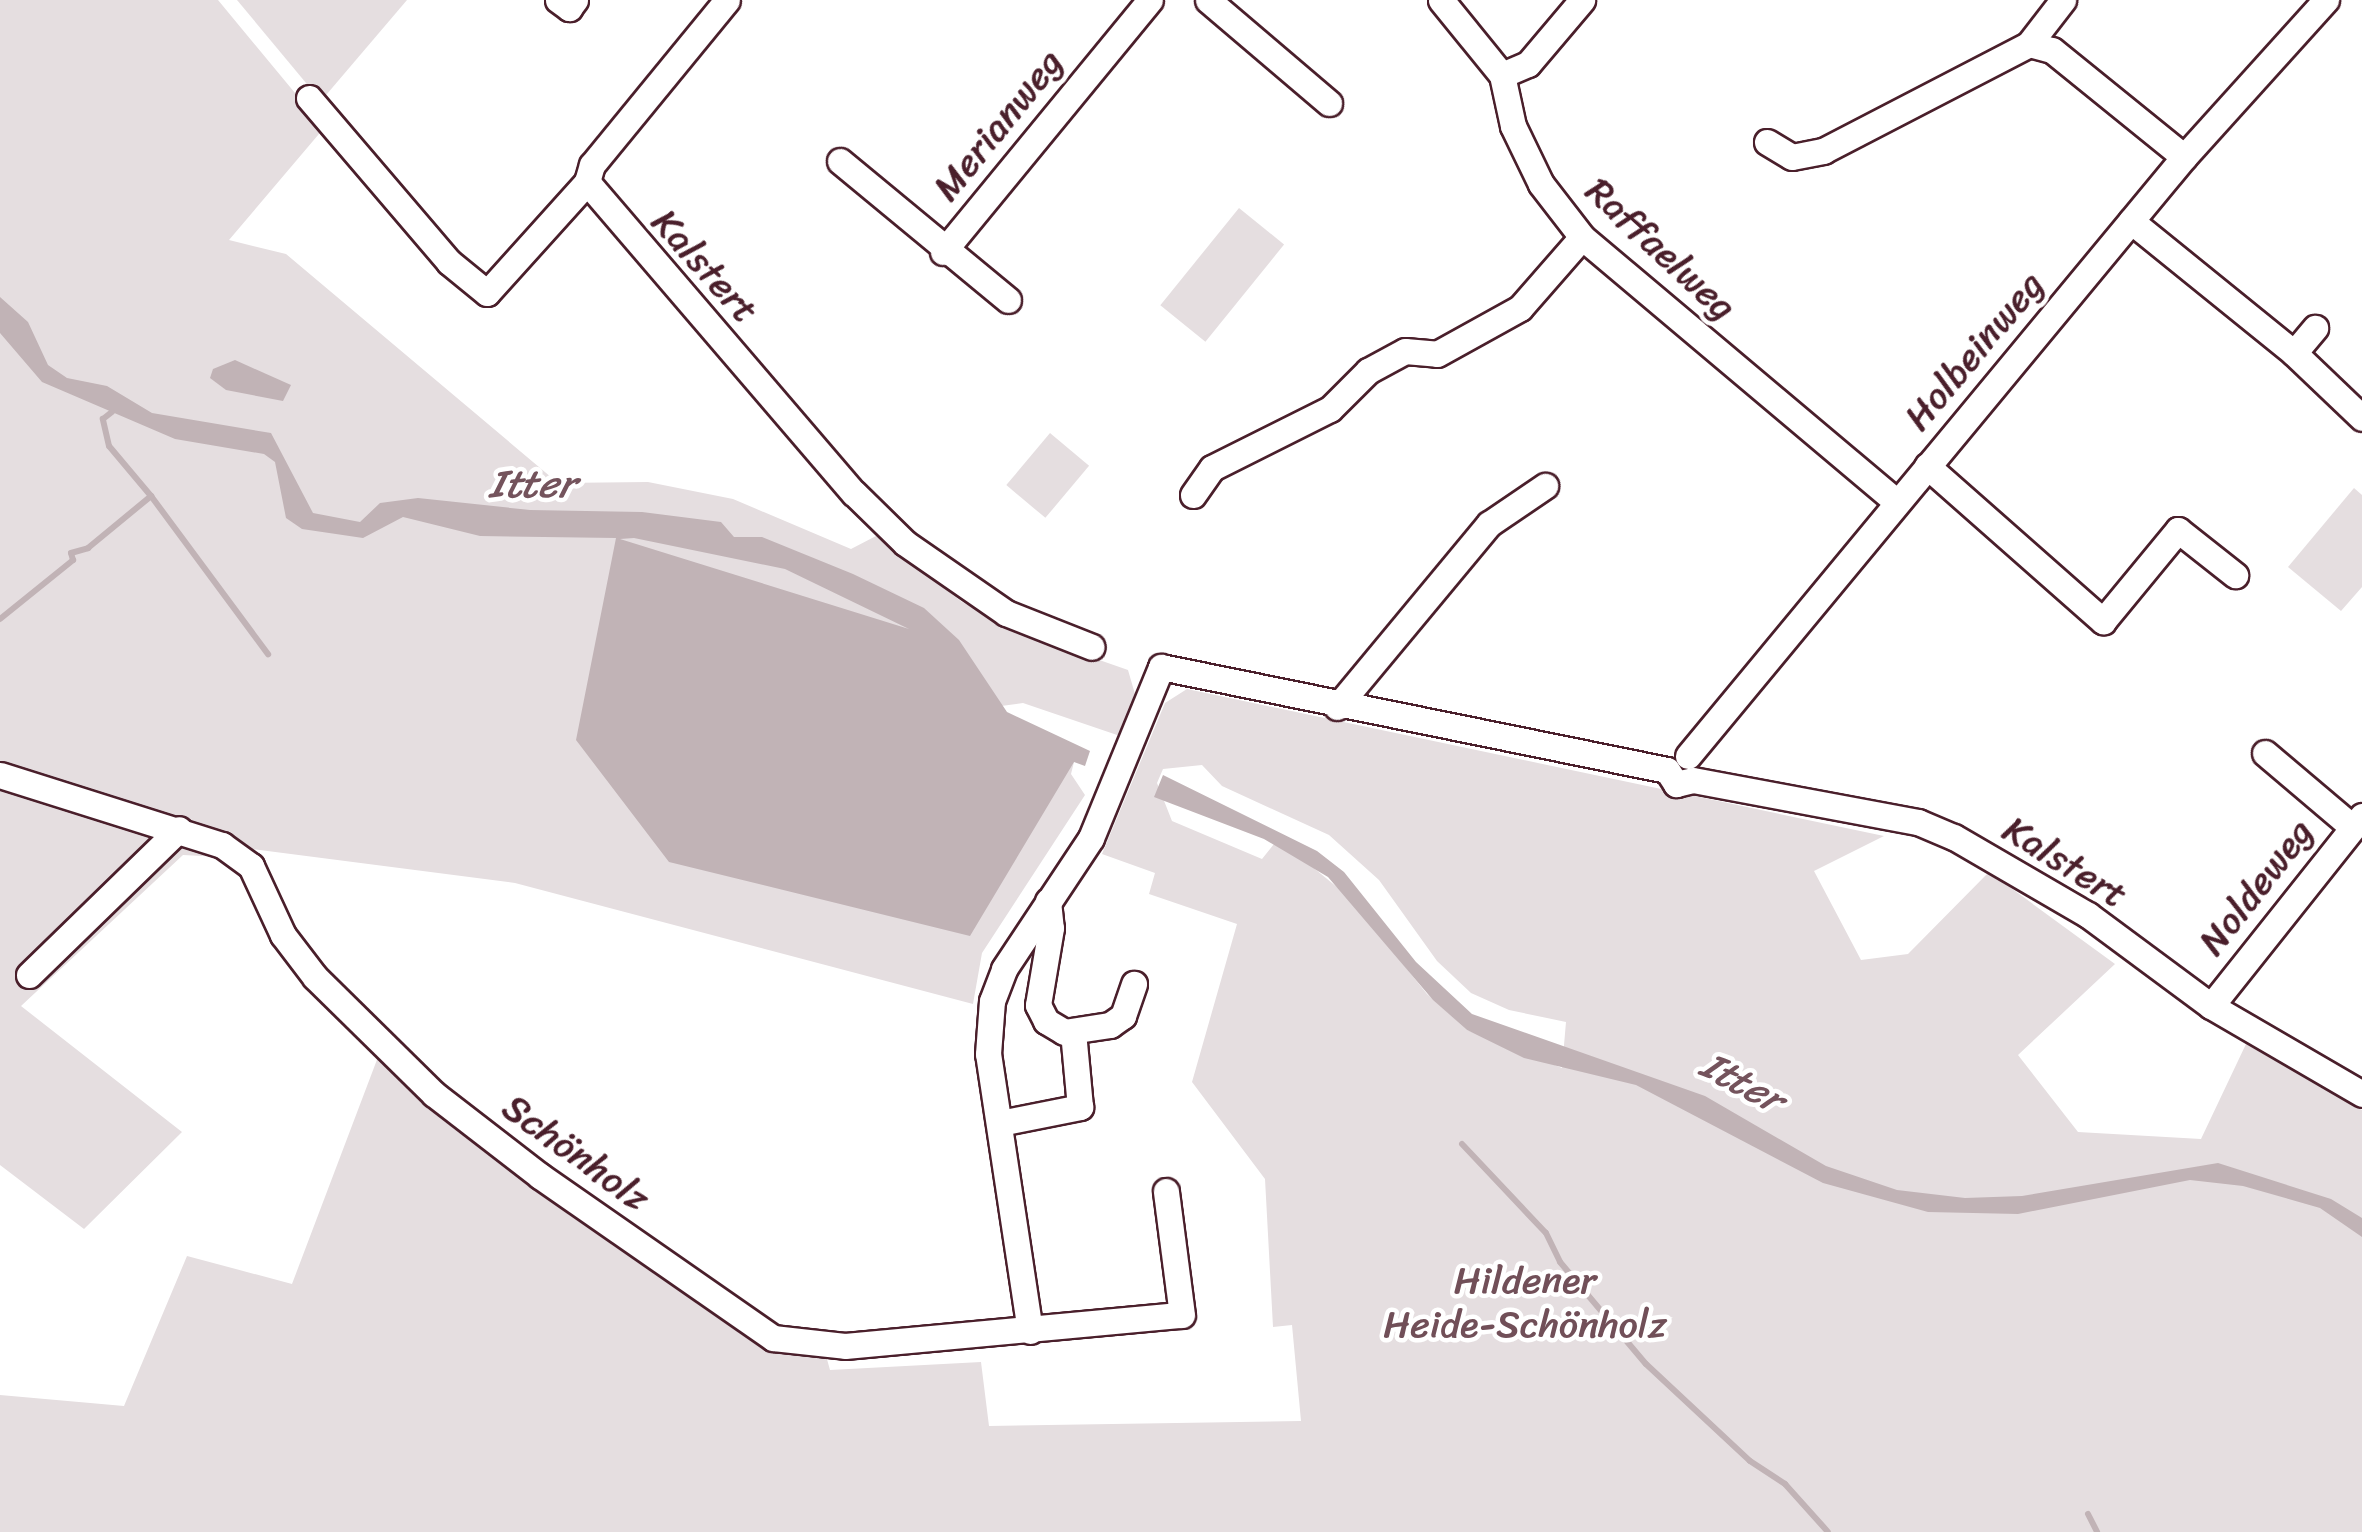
<!DOCTYPE html>
<html>
<head>
<meta charset="utf-8">
<style>
	body { margin:0 }
	#map { position:relative; width:2362px; height:1532px; overflow:hidden; background:#fff; font-family:Sriracha,sans-serif }
	div>[style] { position:absolute }
	[style*='--x'] { left:calc(var(--x)*1px); top:calc(var(--y)*1px); width:calc(var(--w)*1px); rotate:calc(var(--a)*1deg) }
	.green>* { inset:0; background:#e5dee0; transform-origin:0 0 }
	.water>* { inset:0; background:#c1b3b6 }
	.stream>* { height:6px; margin:-3px; padding:0 3px; transform-origin:3px; border-radius:3px; background:#c1b3b6 }
	.roads { filter:drop-shadow(2px 0 #4a1f2b) drop-shadow(-2px 0 #4a1f2b) drop-shadow(0 2px #4a1f2b) drop-shadow(0 -2px #4a1f2b) }
	.minor>* { height:25px; margin:-12.5px; padding:0 12.5px; transform-origin:12.5px; border-radius:12.5px; background:#fff }
	span { translate:-50% -50%; white-space:nowrap; text-align:center; line-height:1.15; -webkit-text-stroke:9px #fff; paint-order:stroke }
	.street-label { font-size:38px; color:#4a1f2b }
	.park-label { font-size:38px; color:#714f58 }
	.water-label { font-size:40px; color:#74535c; font-style:italic }
</style>
</head>
<body>
<div id="map">
	<div class="green">
		<div style="clip-path:polygon(0 0,218px 0,324px 128px,229px 240px,286px 254px,558px 483px,648px 482px,733px 499px,851px 549px,876px 536px,962px 602px,1019px 632px,1128px 670px,1137px 701px,1123px 737px,1023px 703px,979px 709px,1074px 762px,1071px 774px,1085px 795px,982px 953px,973px 1004px,515px 883px,252px 849px,221px 857px,183px 855px,21px 1006px,182px 1132px,84px 1229px,0 1165px)"></div>
		<div style="clip-path:polygon(237px 0,407px 0,321px 101px)"></div>
		<div style="left:1239px;top:208px;width:58px;height:125px;rotate:39deg"></div>
		<div style="left:1050px;top:433px;width:51px;height:68px;rotate:40deg"></div>
		<div style="clip-path:polygon(2354px 488px,2362px 495px,2362px 587px,2341px 611px,2288px 567px)"></div>
		<div style="clip-path:polygon(evenodd,1187px 689px,1884px 836px,1814px 871px,1861px 960px,1908px 954px,1989px 872px,2115px 964px,2018px 1055px,2078px 1132px,2201px 1139px,2246px 1044px,2362px 1110px,2362px 1532px,0 1532px,0 1395px,124px 1406px,187px 1256px,292px 1284px,378px 1057px,428px 1102px,728px 1316px,825px 1352px,830px 1370px,981px 1362px,989px 1426px,1301px 1421px,1292px 1325px,1273px 1327px,1265px 1179px,1192px 1082px,1237px 924px,1149px 894px,1155px 873px,1102px 854px,1165px 703px,1187px 689px,1202px 765px,1222px 786px,1329px 835px,1379px 880px,1437px 961px,1471px 993px,1509px 1010px,1566px 1022px,1562px 1068px,1467px 1030px,1427px 994px,1349px 897px,1304px 860px,1274px 844px,1262px 859px,1172px 821px,1157px 783px,1163px 769px,1202px 765px)"></div>
	</div>
	<div class="water">
		<div style="clip-path:polygon(evenodd,0 297px,28px 322px,48px 365px,67px 378px,107px 386px,152px 413px,271px 433px,313px 513px,360px 522px,380px 503px,418px 498px,530px 510px,642px 512px,721px 522px,734px 537px,762px 537px,853px 574px,924px 608px,959px 640px,1007px 712px,1090px 751px,1085px 766px,1074px 762px,970px 936px,669px 862px,576px 740px,616px 538px,480px 536px,403px 517px,363px 538px,302px 529px,286px 518px,275px 462px,264px 454px,175px 439px,42px 382px,0 333px,0 297px,634px 538px,785px 569px,909px 629px,620px 539px,634px 538px)"></div>
		<div style="clip-path:polygon(235px 360px,291px 385px,283px 401px,226px 390px,210px 378px,213px 369px)"></div>
		<div style="clip-path:polygon(1163px 775px,1317px 851px,1344px 872px,1416px 962px,1472px 1014px,1705px 1096px,1826px 1166px,1897px 1190px,1965px 1198px,2022px 1196px,2218px 1163px,2331px 1199px,2362px 1218px,2362px 1237px,2320px 1208px,2243px 1186px,2190px 1180px,2018px 1214px,1928px 1212px,1823px 1183px,1636px 1085px,1524px 1058px,1467px 1030px,1433px 1000px,1328px 877px,1264px 839px,1154px 797px)"></div>
	</div>
	<div class="stream">
		<div style="--x:151;--y:496;--w:197;--a:53.5"></div>
		<div style="--x:0;--y:619;--w:94;--a:-38.9"></div>
		<div style="--x:73;--y:560;--w:7;--a:-106"></div>
		<div style="--x:71;--y:553;--w:18;--a:-16"></div>
		<div style="--x:88;--y:548;--w:82;--a:-39.5"></div>
		<div style="--x:151;--y:496;--w:65;--a:-130"></div>
		<div style="--x:109;--y:446;--w:28;--a:-103"></div>
		<div style="--x:103;--y:419;--w:11;--a:-38"></div>
		<div style="--x:1462;--y:1144;--w:122;--a:46.7"></div>
		<div style="--x:1546;--y:1233;--w:32;--a:64"></div>
		<div style="--x:1560;--y:1262;--w:133;--a:49.9"></div>
		<div style="--x:1646;--y:1364;--w:142;--a:43"></div>
		<div style="--x:1750;--y:1461;--w:42;--a:33.3"></div>
		<div style="--x:1785;--y:1484;--w:64;--a:48.1"></div>
		<div style="--x:2088;--y:1514;--w:20;--a:63"></div>
	</div>
	<div class="roads">
		<div class="minor">
			<div style="--x:558;--y:0;--w:14;--a:36"></div>
			<div style="--x:569;--y:8;--w:10;--a:-53"></div>
			<div style="--x:1208;--y:0;--w:159;--a:40.4"></div>
			<div style="--x:1441;--y:0;--w:97;--a:50.9"></div>
			<div style="--x:1502;--y:75;--w:52;--a:77.8"></div>
			<div style="--x:1513;--y:126;--w:64;--a:64.2"></div>
			<div style="--x:1541;--y:184;--w:67;--a:52.3"></div>
			<div style="--x:1582;--y:237;--w:412;--a:40.1"></div>
			<div style="--x:2029;--y:44;--w:56;--a:-52.3"></div>
			<div style="--x:1502;--y:75;--w:28;--a:-23"></div>
			<div style="--x:1528;--y:64;--w:84;--a:-49.8"></div>
			<div style="--x:309;--y:98;--w:216;--a:49.5"></div>
			<div style="--x:449;--y:262;--w:49;--a:39.2"></div>
			<div style="--x:487;--y:293;--w:149;--a:-48"></div>
			<div style="--x:587;--y:182;--w:18;--a:-74"></div>
			<div style="--x:592;--y:165;--w:213;--a:-50.7"></div>
			<div style="--x:1767;--y:142;--w:29;--a:31"></div>
			<div style="--x:1792;--y:157;--w:32;--a:-11"></div>
			<div style="--x:1823;--y:151;--w:232;--a:-27.4"></div>
			<div style="--x:2029;--y:44;--w:24;--a:15"></div>
			<div style="--x:2052;--y:50;--w:170;--a:39"></div>
			<div style="--x:840;--y:161;--w:218;--a:39.6"></div>
			<div style="--x:587;--y:182;--w:410;--a:49.4"></div>
			<div style="--x:854;--y:493;--w:71;--a:44.4"></div>
			<div style="--x:905;--y:543;--w:123;--a:34.7"></div>
			<div style="--x:1006;--y:613;--w:92;--a:21.6"></div>
			<div style="--x:2131;--y:221;--w:210;--a:39"></div>
			<div style="--x:2294;--y:353;--w:33;--a:-50"></div>
			<div style="--x:943;--y:252;--w:326;--a:-50.6"></div>
			<div style="--x:2294;--y:353;--w:94;--a:43.7"></div>
			<div style="--x:1927;--y:466;--w:235;--a:41.4"></div>
			<div style="--x:2103;--y:621;--w:118;--a:-50.5"></div>
			<div style="--x:2178;--y:530;--w:73;--a:38.3"></div>
			<div style="--x:1193;--y:495;--w:33;--a:-55"></div>
			<div style="--x:1212;--y:468;--w:132;--a:-26.6"></div>
			<div style="--x:1330;--y:409;--w:54;--a:-45"></div>
			<div style="--x:1368;--y:371;--w:42;--a:-28.4"></div>
			<div style="--x:1405;--y:351;--w:32;--a:5"></div>
			<div style="--x:1437;--y:354;--w:95;--a:-29"></div>
			<div style="--x:1520;--y:308;--w:94;--a:-48.9"></div>
			<div style="--x:1337;--y:707;--w:238;--a:-50.3"></div>
			<div style="--x:1489;--y:524;--w:68;--a:-34.2"></div>
			<div style="--x:2265;--y:753;--w:113;--a:40.3"></div>
			<div style="--x:1688;--y:756;--w:778;--a:-50.37"></div>
			<div style="--x:2184;--y:157;--w:212;--a:-47.9"></div>
			<div style="--x:1667;--y:770;--w:17;--a:57"></div>
			<div style="--x:1676;--y:784;--w:17;--a:-13"></div>
			<div style="--x:1693;--y:780;--w:229;--a:10.6"></div>
			<div style="--x:1918;--y:822;--w:39;--a:23"></div>
			<div style="--x:1954;--y:837;--w:155;--a:30.2"></div>
			<div style="--x:2088;--y:915;--w:153;--a:36.5"></div>
			<div style="--x:2211;--y:1006;--w:175;--a:30.2"></div>
			<div style="--x:0;--y:775;--w:233;--a:17.5"></div>
			<div style="--x:222;--y:845;--w:36;--a:36"></div>
			<div style="--x:251;--y:866;--w:76;--a:65.1"></div>
			<div style="--x:283;--y:935;--w:53;--a:52.7"></div>
			<div style="--x:315;--y:977;--w:167;--a:44.5"></div>
			<div style="--x:434;--y:1094;--w:134;--a:37.7"></div>
			<div style="--x:540;--y:1176;--w:284;--a:34.8"></div>
			<div style="--x:773;--y:1338;--w:72;--a:6.3"></div>
			<div style="--x:845;--y:1346;--w:338;--a:-5.3"></div>
			<div style="--x:1182;--y:1315;--w:125;--a:-97.4"></div>
			<div style="--x:1048;--y:901;--w:27;--a:84"></div>
			<div style="--x:1051;--y:928;--w:78;--a:99.6"></div>
			<div style="--x:1038;--y:1005;--w:18;--a:63"></div>
			<div style="--x:1046;--y:1021;--w:21;--a:31"></div>
			<div style="--x:1064;--y:1032;--w:47;--a:-8.7"></div>
			<div style="--x:1110;--y:1025;--w:16;--a:-35"></div>
			<div style="--x:1123;--y:1016;--w:34;--a:-71"></div>
			<div style="--x:29;--y:975;--w:209;--a:-44.2"></div>
			<div style="--x:2211;--y:1006;--w:243;--a:-51.5"></div>
			<div style="--x:1000;--y:1123;--w:82;--a:-11.3"></div>
			<div style="--x:1080;--y:1107;--w:75;--a:-95.3"></div>
			<div style="--x:1030;--y:1331;--w:280;--a:-98.6"></div>
			<div style="--x:988;--y:1054;--w:53;--a:-85.7"></div>
			<div style="--x:992;--y:1001;--w:34;--a:-69"></div>
			<div style="--x:1004;--y:969;--w:157;--a:-56.4"></div>
			<div style="--x:1091;--y:838;--w:185;--a:-67.7"></div>
			<div style="--x:1161;--y:667;--w:516;--a:11.51"></div>
		</div>
	</div>
	<div class="street-label">
		<span style="left:998px;top:125px;rotate:-51deg">Merianweg</span>
		<span style="left:1661px;top:249px;rotate:43deg">Raffaelweg</span>
		<span style="left:705px;top:266px;rotate:48deg">Kalstert</span>
		<span style="left:1974px;top:351px;rotate:-50deg">Holbeinweg</span>
		<span style="left:2065px;top:862px;rotate:32deg">Kalstert</span>
		<span style="left:2256px;top:887px;rotate:-52deg">Noldeweg</span>
		<span style="left:576px;top:1153px;rotate:36deg">Schönholz</span>
	</div>
	<div class="park-label">
		<span style="left:1525px;top:1303px">Hildener<br>Heide-Schönholz</span>
	</div>
	<div class="water-label">
		<span style="left:532px;top:484px">Itter</span>
		<span style="left:1742px;top:1082px;rotate:28deg">Itter</span>
	</div>
</div>
</body>
</html>
